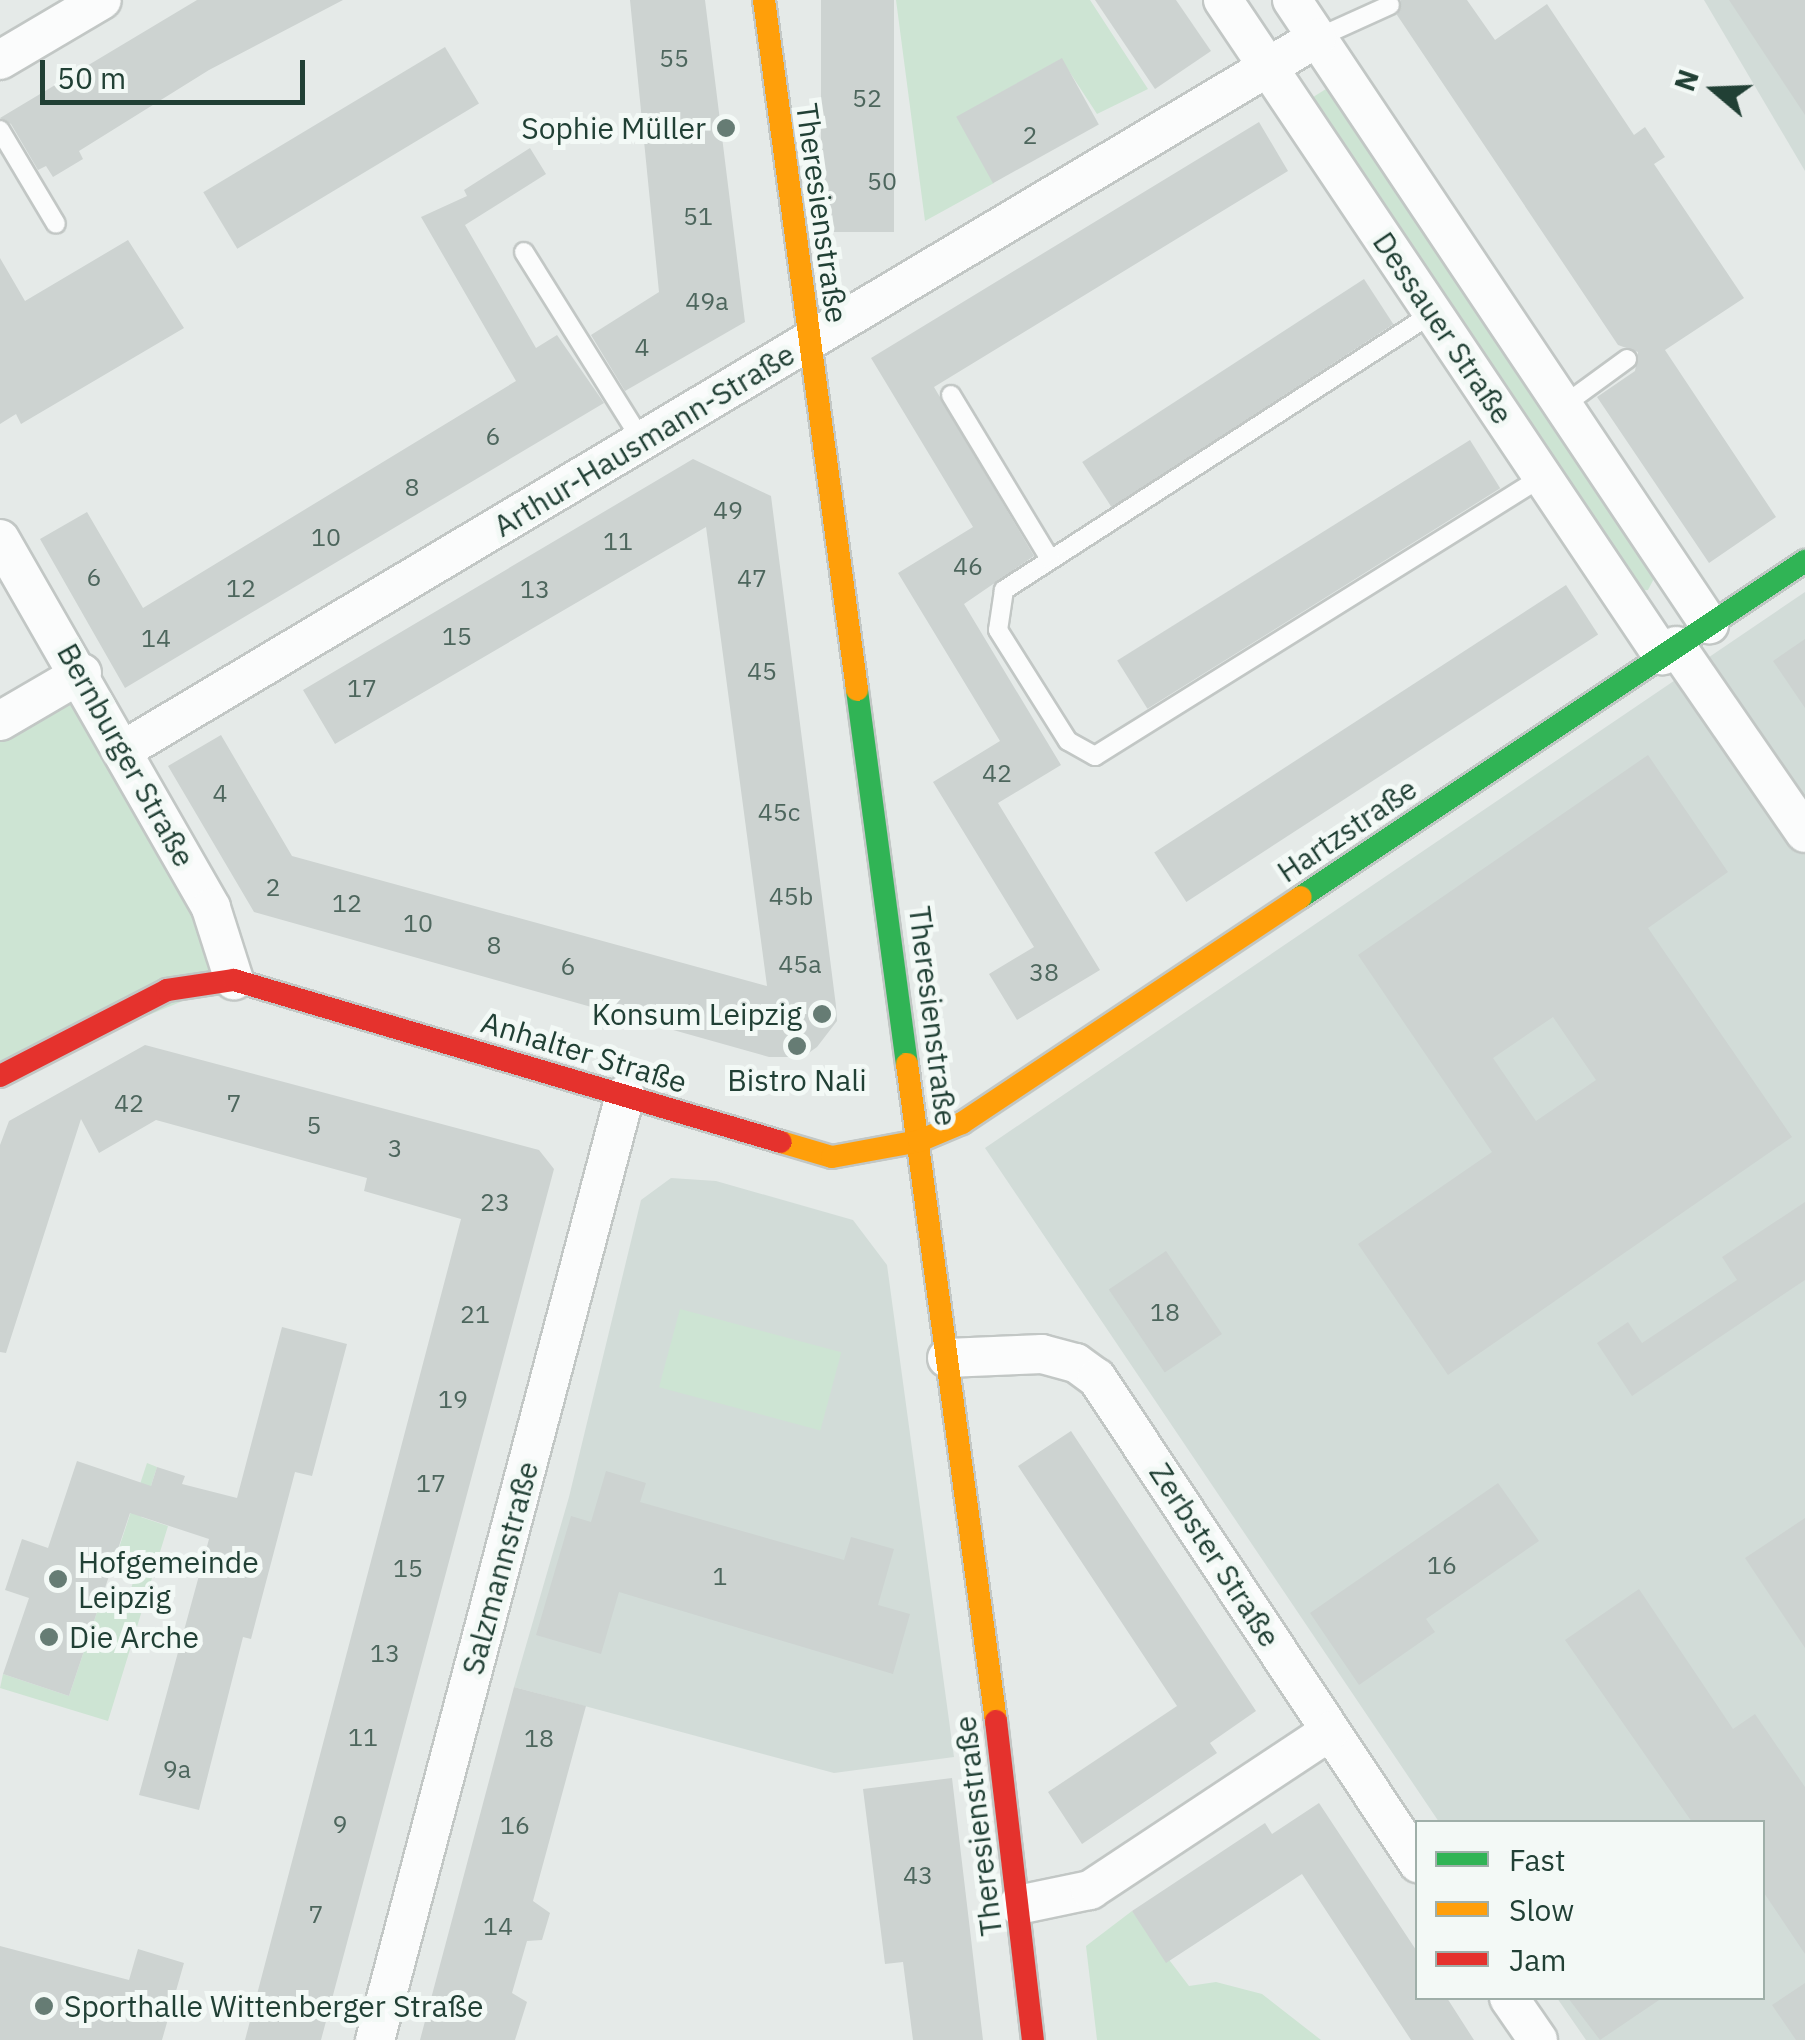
<!DOCTYPE html>
<html>
<head>
<meta charset="utf-8">
<style>
	body { margin:0 }
	#map { position:relative; width:1805px; height:2040px; overflow:hidden; background:#e5eae8; font-family:"IBM Plex Sans",sans-serif }
	div>[style] { position:absolute }
	[style*='--x'] { left:calc(var(--x)*1px); top:calc(var(--y)*1px); width:calc(var(--w)*1px); rotate:calc(var(--a)*1deg) }
	.built>* { inset:0; background:#d2dcd8 }
	.green>* { inset:0; background:#cde4d3; transform-origin:0 0 }
	.building>* { inset:0; background:#cdd3d1; transform-origin:0 0 }
	.roads { filter:drop-shadow(2px 0 #c2c7c5) drop-shadow(-2px 0 #c2c7c5) drop-shadow(0 2px #c2c7c5) drop-shadow(0 -2px #c2c7c5) }
	.lane>* { height:18px; margin:-9px; padding:0 9px; transform-origin:9px; border-radius:9px; background:#fbfcfc }
	.street>* { height:38px; margin:-19px; padding:0 19px; transform-origin:19px; border-radius:19px; background:#fbfcfc }
	.fast>* { height:22px; margin:-11px; padding:0 11px; transform-origin:11px; border-radius:11px; background:#30b455 }
	.slow>* { height:22px; margin:-11px; padding:0 11px; transform-origin:11px; border-radius:11px; background:#ff9f0a }
	.jam>* { height:22px; margin:-11px; padding:0 11px; transform-origin:11px; border-radius:11px; background:#e5322d }
	.dots>* { width:28px; height:28px; translate:-50% -50%; box-sizing:border-box; border:5px solid #f3f9f6; border-radius:50% }
	span { translate:-50% -50%; white-space:nowrap; text-align:center; line-height:1.15; -webkit-text-stroke:10px #f3f9f6; paint-order:stroke }
	.number-label { font-size:25px; color:#4d665d }
	.number-label span { -webkit-text-stroke-width:0 }
	.poi-label { font-size:30px; color:#214035 }
	.right { translate:-100% -50%; text-align:right }
	.left { translate:0 -50%; text-align:left }
	.street-label { font-size:30px; color:#214035 }
	.legend { position:absolute; left:1415px; top:1820px; width:350px; height:180px; box-sizing:border-box; background:#f3f9f6; border:2px solid #9fafa9; margin:0; padding:12px 18px; list-style:none; font-size:30px; color:#214035 }
	.legend li { display:flex; align-items:center; gap:20px; height:50px }
	.legend b { width:50px; border:2px solid #9fafa9 }
	.north { position:absolute; left:1665px; top:40px; width:100px; height:100px; -webkit-text-stroke:8px #f3f9f6; paint-order:stroke; rotate:289deg; font-size:28px; font-weight:700; line-height:40px; text-align:center; color:#214035 }
	.north::after { content:''; display:block; margin:auto; width:35px; height:45px; background:#214035; clip-path:polygon(50% 0,100% 100%,50% 72%,0 100%) }
	.scale { position:absolute; left:40px; top:60px; width:265px; height:45px; box-sizing:border-box; border:5px solid #214035; border-top:0; padding-left:12px; font-size:30px; line-height:35px; white-space:nowrap; color:#214035; -webkit-text-stroke:8px #f3f9f6; paint-order:stroke }
</style>
</head>
<body>
<div id="map">
	<div class="built">
		<div style="clip-path:polygon(1704px 0,1805px 0,1805px 171px)"></div>
		<div style="clip-path:polygon(1805px 592px,1805px 2040px,1586px 2040px,1557px 1998px,1762px 1998px,1762px 1822px,1439px 1822px,985px 1148px)"></div>
		<div style="clip-path:polygon(671px 1178px,716px 1181px,853px 1220px,887px 1265px,954px 1757px,834px 1773px,514px 1687px,569px 1497px,641px 1200px)"></div>
	</div>
	<div class="green">
		<div style="clip-path:polygon(896px 0,1090px 0,1148px 89px,1097px 114px,1061px 59px,957px 117px,994px 183px,925px 221px)"></div>
		<div style="clip-path:polygon(1334px 84px,1659px 569px,1648px 590px,1637px 591px,1310px 99px)"></div>
		<div style="clip-path:polygon(82px 673px,234px 980px,0 1076px,0 722px)"></div>
		<div style="left:680px;top:1309px;width:167px;height:81px;rotate:15deg"></div>
		<div style="clip-path:polygon(147px 1463px,157px 1467px,141px 1517px,168px 1526px,108px 1721px,0 1688px,3px 1674px,69px 1696px,99px 1606px,124px 1612px,134px 1579px,111px 1572px)"></div>
		<div style="clip-path:polygon(1132px 1911px,1189px 1986px,1216px 1982px,1262px 1994px,1321px 2040px,1097px 2040px,1086px 1946px)"></div>
	</div>
	<div class="building">
		<div style="clip-path:polygon(197px 0,343px 0,209px 70px,79px 151px,83px 159px,53px 177px,46px 166px,38px 170px,11px 124px,0 118px)"></div>
		<div style="clip-path:polygon(630px 0,705px 0,745px 322px,625px 391px,591px 335px,659px 292px)"></div>
		<div style="left:821px;top:0;width:73px;height:232px"></div>
		<div style="clip-path:polygon(1095px 0,1176px 0,1211px 51px,1155px 89px)"></div>
		<div style="clip-path:polygon(1401px 0,1467px 0,1495px 40px,1547px 4px,1634px 135px,1645px 127px,1665px 157px,1654px 164px,1744px 298px,1665px 350px,1776px 517px,1709px 563px,1597px 397px,1635px 371px,1638px 352px,1618px 345px,1397px 15px)"></div>
		<div style="clip-path:polygon(1729px 0,1805px 0,1805px 115px)"></div>
		<div style="left:445px;top:47px;width:66px;height:282px;rotate:59deg"></div>
		<div style="left:1062px;top:58px;width:76px;height:121px;rotate:61deg"></div>
		<div style="clip-path:polygon(1259px 122px,1288px 171px,934px 387px,1034px 556px,964px 604px,1061px 765px,998px 803px,1100px 970px,1017px 1020px,989px 974px,1034px 947px,933px 782px,1000px 741px,898px 573px,973px 527px,871px 358px)"></div>
		<div style="clip-path:polygon(530px 148px,546px 174px,465px 225px,536px 348px,557px 335px,604px 403px,125px 688px,40px 539px,87px 512px,143px 608px,516px 381px,421px 217px,467px 196px,464px 190px)"></div>
		<div style="clip-path:polygon(128px 240px,184px 328px,21px 424px,16px 414px,0 424px,0 258px,25px 301px)"></div>
		<div style="left:1364px;top:279px;width:54px;height:336px;rotate:57deg"></div>
		<div style="left:1470px;top:440px;width:57px;height:416px;rotate:58deg"></div>
		<div style="clip-path:polygon(693px 459px,771px 496px,836px 1006px,837px 1021px,817px 1047px,803px 1057px,769px 1057px,254px 912px,168px 766px,221px 735px,292px 856px,767px 986px,706px 527px,335px 744px,303px 690px)"></div>
		<div style="left:1566px;top:585px;width:59px;height:491px;rotate:57deg"></div>
		<div style="clip-path:polygon(1805px 639px,1805px 708px,1773px 661px)"></div>
		<div style="clip-path:polygon(evenodd,1648px 755px,1728px 872px,1648px 928px,1792px 1137px,1448px 1375px,1358px 1244px,1492px 1152px,1358px 955px,1648px 755px,1553px 1017px,1596px 1080px,1536px 1121px,1493px 1058px,1553px 1017px)"></div>
		<div style="clip-path:polygon(145px 1045px,539px 1150px,554px 1169px,321px 2040px,245px 2040px,461px 1219px,364px 1191px,367px 1178px,156px 1120px,99px 1153px,81px 1119px,6px 1353px,0 1352px,0 1145px,9px 1121px)"></div>
		<div style="clip-path:polygon(1805px 1202px,1805px 1280px,1632px 1396px,1597px 1343px,1628px 1322px,1642px 1343px,1737px 1280px,1722px 1257px)"></div>
		<div style="left:1166px;top:1251px;width:100px;height:69px;rotate:56deg"></div>
		<div style="clip-path:polygon(282px 1327px,347px 1344px,312px 1476px,295px 1472px,251px 1639px,243px 1637px,199px 1810px,139px 1795px,209px 1539px,130px 1513px,69px 1696px,3px 1674px,29px 1598px,5px 1590px,22px 1539px,48px 1548px,77px 1461px,151px 1486px,157px 1467px,185px 1476px,182px 1484px,237px 1498px)"></div>
		<div style="clip-path:polygon(1071px 1431px,1256px 1711px,1210px 1743px,1217px 1753px,1082px 1844px,1048px 1792px,1177px 1706px,1018px 1466px)"></div>
		<div style="clip-path:polygon(606px 1471px,646px 1483px,640px 1502px,844px 1560px,851px 1537px,894px 1549px,878px 1605px,910px 1614px,893px 1674px,619px 1592px,601px 1654px,536px 1635px,571px 1516px,591px 1522px)"></div>
		<div style="clip-path:polygon(1498px 1483px,1539px 1541px,1426px 1619px,1435px 1632px,1359px 1685px,1310px 1613px)"></div>
		<div style="clip-path:polygon(1805px 1518px,1805px 1648px,1745px 1558px)"></div>
		<div style="clip-path:polygon(1639px 1589px,1733px 1729px,1755px 1714px,1805px 1787px,1805px 1954px,1762px 1890px,1762px 1822px,1692px 1822px,1565px 1640px)"></div>
		<div style="clip-path:polygon(514px 1687px,586px 1706px,533px 1901px,550px 1913px,542px 1940px,527px 1941px,512px 1993px,527px 2002px,515px 2040px,420px 2040px)"></div>
		<div style="clip-path:polygon(952px 1778px,983px 2040px,913px 2040px,903px 1962px,885px 1964px,863px 1789px)"></div>
		<div style="clip-path:polygon(1319px 1803px,1418px 1953px,1418px 1998px,1447px 1998px,1474px 2040px,1411px 2040px,1302px 1874px,1166px 1963px,1132px 1911px,1265px 1823px,1272px 1834px)"></div>
		<div style="clip-path:polygon(0 1946px,129px 1980px,138px 1949px,184px 1963px,162px 2040px,0 2040px)"></div>
		<div style="clip-path:polygon(1805px 1983px,1805px 2040px,1796px 2040px,1772px 2005px)"></div>
		<div style="clip-path:polygon(1568px 1998px,1662px 1998px,1600px 2040px)"></div>
	</div>
	<div class="roads">
		<div class="lane">
			<div style="--x:1317;--y:38;--w:80;--a:-24.3"></div>
			<div style="--x:0;--y:130;--w:109;--a:59.2"></div>
			<div style="--x:524;--y:252;--w:223;--a:58"></div>
			<div style="--x:1433;--y:313;--w:511;--a:147.15"></div>
			<div style="--x:1004;--y:590;--w:40;--a:98.5"></div>
			<div style="--x:998;--y:630;--w:131;--a:57.8"></div>
			<div style="--x:1068;--y:741;--w:31;--a:29"></div>
			<div style="--x:1095;--y:756;--w:527;--a:-31.97"></div>
			<div style="--x:951;--y:395;--w:192;--a:58.9"></div>
			<div style="--x:1564;--y:405;--w:78;--a:-36.1"></div>
		</div>
		<div class="street">
			<div style="--x:1223;--y:0;--w:789;--a:56.17"></div>
			<div style="--x:1292;--y:0;--w:751;--a:56.25"></div>
			<div style="--x:0;--y:60;--w:118;--a:-30.5"></div>
			<div style="--x:0;--y:539;--w:425;--a:60.2"></div>
			<div style="--x:211;--y:908;--w:76;--a:72.3"></div>
			<div style="--x:1676;--y:646;--w:227;--a:55.4"></div>
			<div style="--x:0;--y:721;--w:95;--a:-30.3"></div>
			<div style="--x:125;--y:749;--w:1388;--a:-30.82"></div>
			<div style="--x:947;--y:1358;--w:95;--a:-2.4"></div>
			<div style="--x:1042;--y:1354;--w:35;--a:15"></div>
			<div style="--x:1076;--y:1363;--w:26;--a:36"></div>
			<div style="--x:1097;--y:1378;--w:582;--a:56.5"></div>
			<div style="--x:1018;--y:1905;--w:74;--a:-11.8"></div>
			<div style="--x:1090;--y:1890;--w:288;--a:-33.5"></div>
			<div style="--x:1509;--y:1998;--w:51;--a:55.4"></div>
			<div style="--x:375;--y:2040;--w:978;--a:-75.18"></div>
		</div>
		<div class="fast">
			<div style="--x:857;--y:690;--w:377;--a:82.4"></div>
			<div style="--x:1301;--y:897;--w:606;--a:-33.69"></div>
		</div>
		<div class="slow">
			<div style="--x:764;--y:0;--w:696;--a:82.32"></div>
			<div style="--x:907;--y:1064;--w:663;--a:82.29"></div>
			<div style="--x:781;--y:1142;--w:53;--a:16.4"></div>
			<div style="--x:832;--y:1157;--w:88;--a:-10.4"></div>
			<div style="--x:919;--y:1141;--w:47;--a:-22.7"></div>
			<div style="--x:962;--y:1123;--w:407;--a:-33.7"></div>
		</div>
		<div class="jam">
			<div style="--x:0;--y:1076;--w:188;--a:-27.2"></div>
			<div style="--x:167;--y:990;--w:68;--a:-8.5"></div>
			<div style="--x:234;--y:980;--w:570;--a:16.5"></div>
			<div style="--x:996;--y:1721;--w:321;--a:83.4"></div>
		</div>
	</div>
	<div class="dots">
		<div style="left:726px;top:128px;background:#667c74"></div>
		<div style="left:822px;top:1014px;background:#667c74"></div>
		<div style="left:797px;top:1046px;background:#667c74"></div>
		<div style="left:58px;top:1579px;background:#667c74"></div>
		<div style="left:49px;top:1637px;background:#667c74"></div>
		<div style="left:44px;top:2006px;background:#667c74"></div>
	</div>
	<div class="number-label">
		<span style="left:674px;top:58px">55</span>
		<span style="left:867px;top:98px">52</span>
		<span style="left:1030px;top:135px">2</span>
		<span style="left:882px;top:181px">50</span>
		<span style="left:698px;top:216px">51</span>
		<span style="left:707px;top:301px">49a</span>
		<span style="left:642px;top:347px">4</span>
		<span style="left:493px;top:436px">6</span>
		<span style="left:412px;top:487px">8</span>
		<span style="left:728px;top:510px">49</span>
		<span style="left:326px;top:537px">10</span>
		<span style="left:618px;top:541px">11</span>
		<span style="left:968px;top:566px">46</span>
		<span style="left:94px;top:577px">6</span>
		<span style="left:752px;top:578px">47</span>
		<span style="left:241px;top:588px">12</span>
		<span style="left:535px;top:589px">13</span>
		<span style="left:457px;top:636px">15</span>
		<span style="left:156px;top:638px">14</span>
		<span style="left:762px;top:671px">45</span>
		<span style="left:362px;top:688px">17</span>
		<span style="left:997px;top:773px">42</span>
		<span style="left:220px;top:793px">4</span>
		<span style="left:779px;top:812px">45c</span>
		<span style="left:273px;top:887px">2</span>
		<span style="left:791px;top:896px">45b</span>
		<span style="left:347px;top:903px">12</span>
		<span style="left:418px;top:923px">10</span>
		<span style="left:494px;top:945px">8</span>
		<span style="left:800px;top:964px">45a</span>
		<span style="left:568px;top:966px">6</span>
		<span style="left:1044px;top:972px">38</span>
		<span style="left:129px;top:1103px">42</span>
		<span style="left:234px;top:1103px">7</span>
		<span style="left:314px;top:1125px">5</span>
		<span style="left:395px;top:1148px">3</span>
		<span style="left:495px;top:1202px">23</span>
		<span style="left:1165px;top:1312px">18</span>
		<span style="left:475px;top:1314px">21</span>
		<span style="left:453px;top:1399px">19</span>
		<span style="left:431px;top:1483px">17</span>
		<span style="left:1442px;top:1565px">16</span>
		<span style="left:408px;top:1568px">15</span>
		<span style="left:720px;top:1576px">1</span>
		<span style="left:385px;top:1653px">13</span>
		<span style="left:363px;top:1737px">11</span>
		<span style="left:539px;top:1738px">18</span>
		<span style="left:177px;top:1769px">9a</span>
		<span style="left:340px;top:1824px">9</span>
		<span style="left:515px;top:1825px">16</span>
		<span style="left:918px;top:1875px">43</span>
		<span style="left:316px;top:1914px">7</span>
		<span style="left:498px;top:1926px">14</span>
	</div>
	<div class="poi-label">
		<span class="right" style="left:706px;top:128px">Sophie Müller</span>
		<span class="right" style="left:802px;top:1014px">Konsum Leipzig</span>
		<span style="left:797px;top:1080px">Bistro Nali</span>
		<span class="left" style="left:78px;top:1579px">Hofgemeinde<br>Leipzig</span>
		<span class="left" style="left:69px;top:1637px">Die Arche</span>
		<span class="left" style="left:64px;top:2006px">Sporthalle Wittenberger Straße</span>
	</div>
	<div class="street-label">
		<span style="left:822px;top:213px;rotate:82deg">Theresienstraße</span>
		<span style="left:1443px;top:328px;rotate:56deg">Dessauer Straße</span>
		<span style="left:644px;top:440px;rotate:-31deg">Arthur-Hausmann-Straße</span>
		<span style="left:126px;top:755px;rotate:61deg">Bernburger Straße</span>
		<span style="left:1347px;top:830px;rotate:-34deg">Hartzstraße</span>
		<span style="left:933px;top:1016px;rotate:83deg">Theresienstraße</span>
		<span style="left:584px;top:1052px;rotate:17deg">Anhalter Straße</span>
		<span style="left:1215px;top:1555px;rotate:57deg">Zerbster Straße</span>
		<span style="left:500px;top:1568px;rotate:-75deg">Salzmannstraße</span>
		<span style="left:978px;top:1826px;rotate:-97deg">Theresienstraße</span>
	</div>
	<ul class="legend">
	<li><b style="height:12px;background:#30b455"></b>Fast</li>
	<li><b style="height:12px;background:#ff9f0a"></b>Slow</li>
	<li><b style="height:12px;background:#e5322d"></b>Jam</li>
	</ul>
	<div class="north">N</div>
	<div class="scale">50 m</div>
</div>
</body>
</html>
